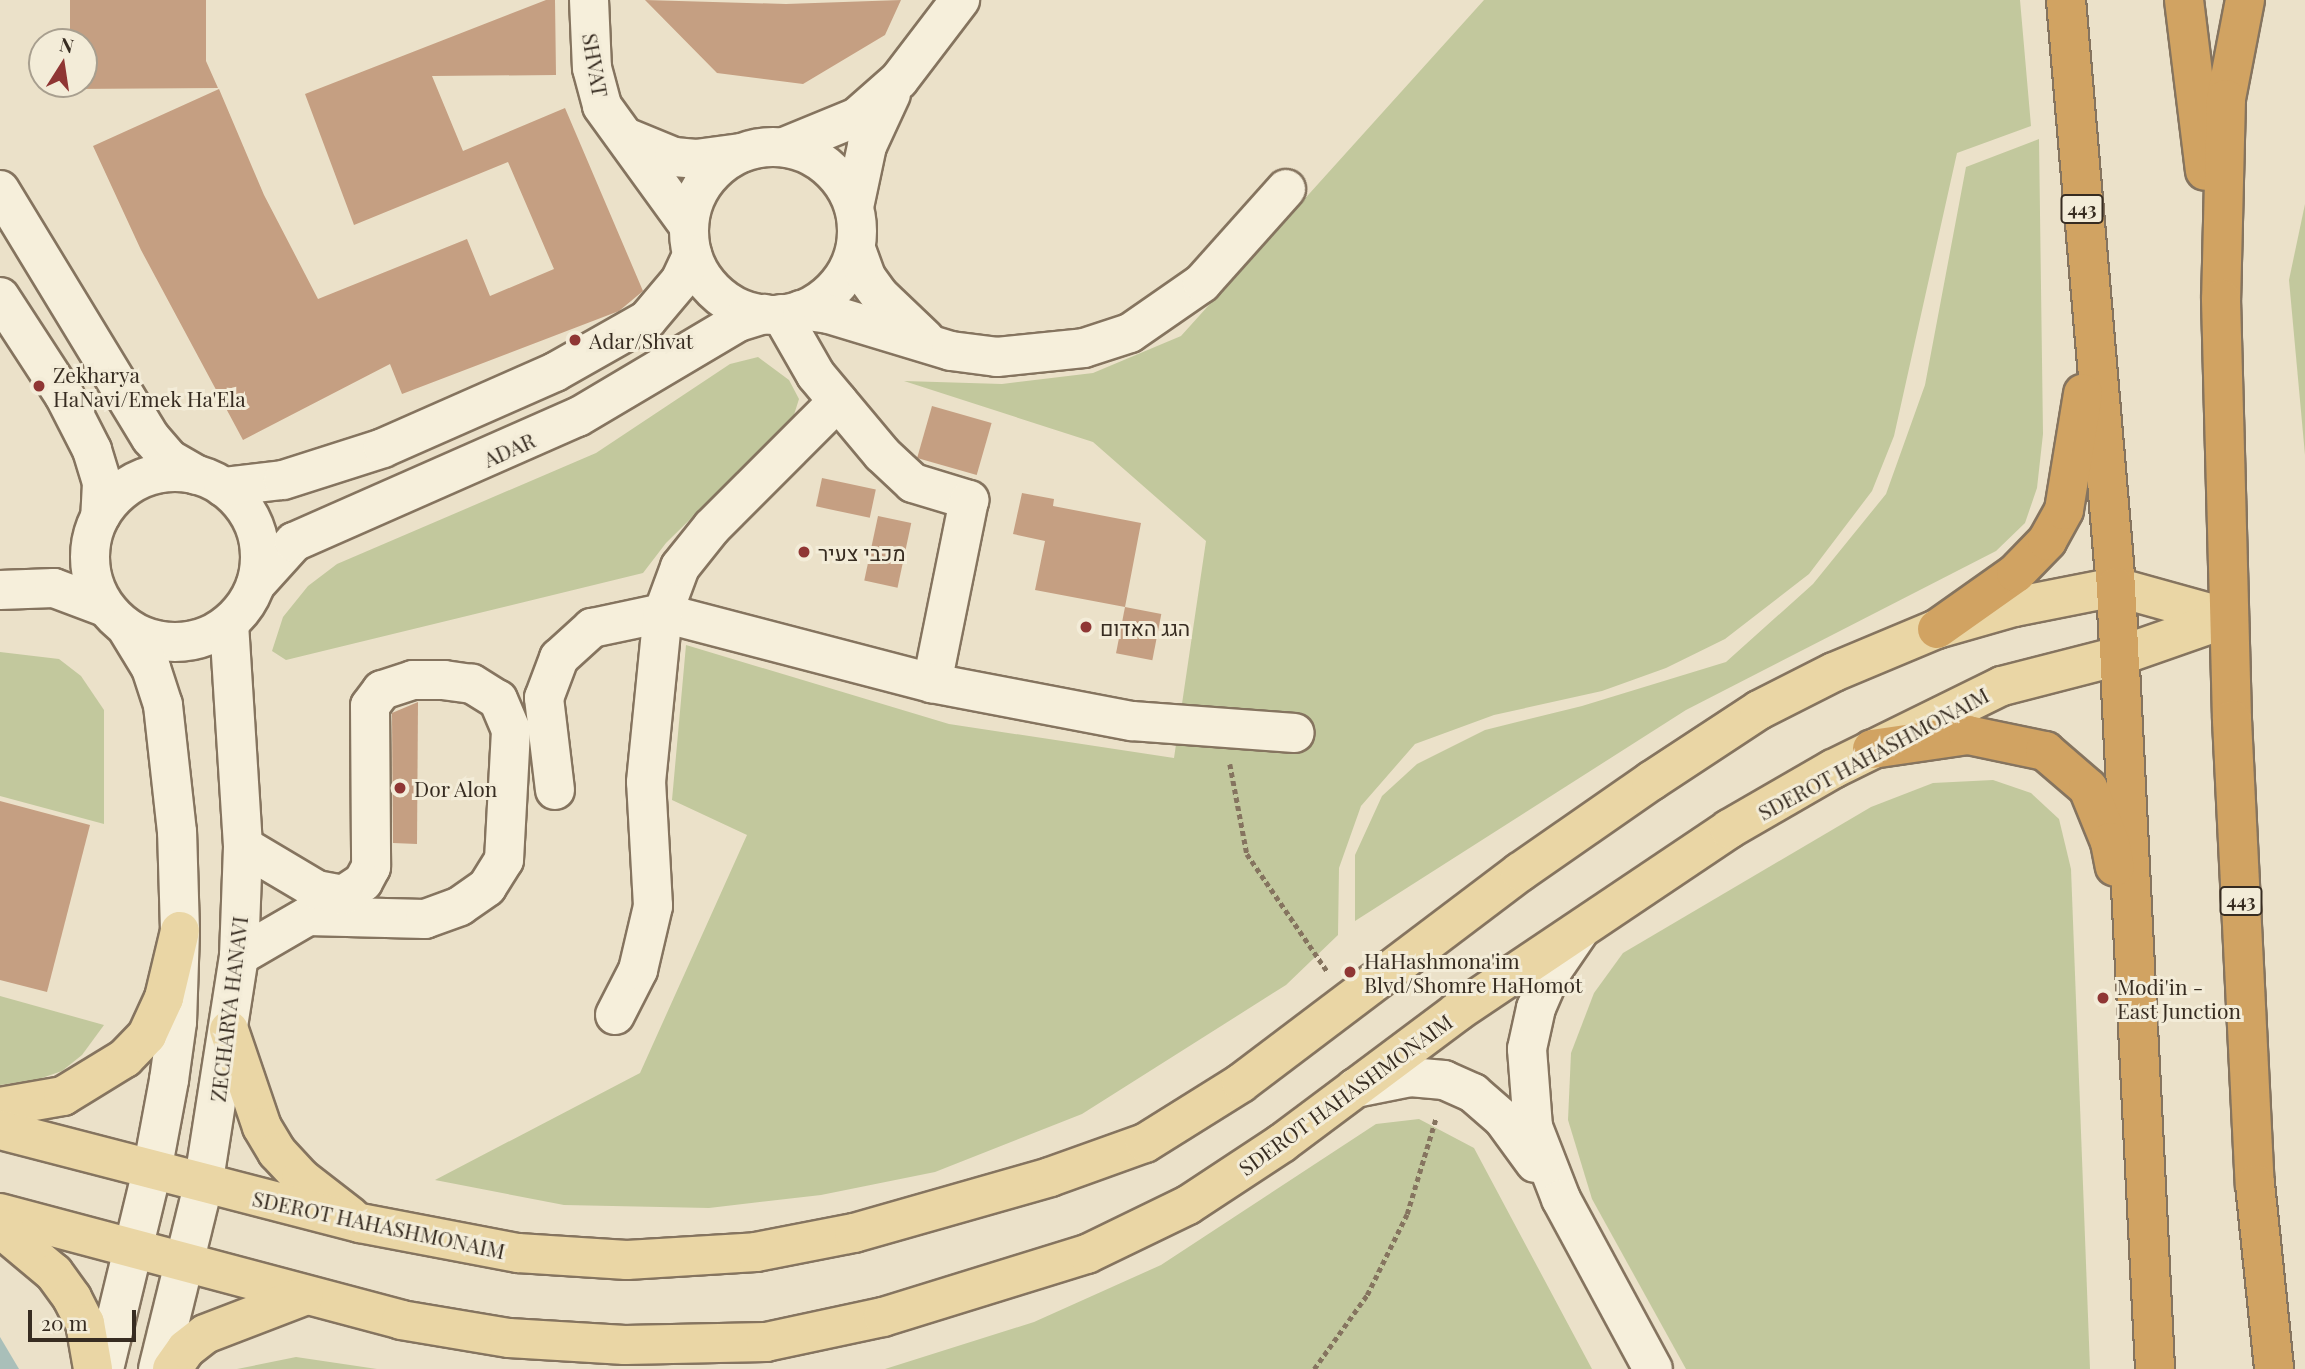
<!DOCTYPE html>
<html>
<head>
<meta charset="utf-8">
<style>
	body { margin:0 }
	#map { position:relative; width:2305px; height:1369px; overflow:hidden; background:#ebe1c9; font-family:"Playfair Display",Heebo,serif }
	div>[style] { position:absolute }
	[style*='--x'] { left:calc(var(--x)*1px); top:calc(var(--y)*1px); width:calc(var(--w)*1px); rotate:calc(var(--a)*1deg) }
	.green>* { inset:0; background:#c2c89d }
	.water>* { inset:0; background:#a9bfb9 }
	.building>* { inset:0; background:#c59f82; transform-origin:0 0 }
	.path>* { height:4.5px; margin-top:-2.25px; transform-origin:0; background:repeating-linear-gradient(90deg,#85745f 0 5px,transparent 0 8.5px) }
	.roads { filter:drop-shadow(2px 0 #85745f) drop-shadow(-2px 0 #85745f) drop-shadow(0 2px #85745f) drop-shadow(0 -2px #85745f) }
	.minor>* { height:38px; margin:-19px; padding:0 19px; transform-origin:19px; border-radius:19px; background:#f6efdb }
	.minor>.ring { margin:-19px; padding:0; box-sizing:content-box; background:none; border:38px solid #f6efdb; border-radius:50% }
	.major>* { height:38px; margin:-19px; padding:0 19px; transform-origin:19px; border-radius:19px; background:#ead6a5 }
	.highway>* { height:38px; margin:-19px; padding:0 19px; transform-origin:19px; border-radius:19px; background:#d1a362 }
	.dots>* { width:19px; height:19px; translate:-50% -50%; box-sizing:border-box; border:4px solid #f3ecd8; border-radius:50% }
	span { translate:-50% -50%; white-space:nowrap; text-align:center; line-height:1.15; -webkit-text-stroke:6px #f3ecd8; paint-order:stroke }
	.shield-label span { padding:2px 5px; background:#f3ecd8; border:2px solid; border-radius:5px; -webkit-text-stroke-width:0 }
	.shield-label { font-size:19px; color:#372c21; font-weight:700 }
	.street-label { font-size:21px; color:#372c21 }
	.poi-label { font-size:21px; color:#372c21 }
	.left { translate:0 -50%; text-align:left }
	.north { position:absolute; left:28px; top:28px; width:70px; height:70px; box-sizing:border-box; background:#f3ecd8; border:2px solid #a89f8f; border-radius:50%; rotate:12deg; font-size:19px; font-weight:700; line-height:28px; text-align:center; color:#372c21 }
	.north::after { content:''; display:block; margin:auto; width:24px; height:32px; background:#8f3634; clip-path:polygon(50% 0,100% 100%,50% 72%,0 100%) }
	.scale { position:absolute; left:28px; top:1310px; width:108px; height:32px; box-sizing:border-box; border:4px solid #372c21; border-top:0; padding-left:9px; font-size:21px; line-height:24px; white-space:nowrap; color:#372c21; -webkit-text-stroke:5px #f3ecd8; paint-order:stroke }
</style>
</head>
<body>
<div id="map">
	<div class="green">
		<div style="clip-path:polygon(1484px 0,2020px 0,2031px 126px,1957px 153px,1894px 436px,1872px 491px,1809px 574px,1725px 639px,1666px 668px,1602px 691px,1494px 715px,1415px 744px,1361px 806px,1339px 868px,1338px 935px,1286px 985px,1082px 1114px,935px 1172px,821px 1195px,709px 1208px,564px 1205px,435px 1180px,640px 1073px,747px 835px,672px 800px,686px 645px,949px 724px,1174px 758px,1206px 541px,1093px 442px,904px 381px,1002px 384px,1093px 373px,1181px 336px)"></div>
		<div style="clip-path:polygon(2039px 139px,2043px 434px,2037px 488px,2025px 523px,1996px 551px,1686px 710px,1355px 921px,1355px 855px,1382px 796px,1417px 764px,1485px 730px,1582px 706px,1726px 662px,1813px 584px,1886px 494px,1925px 385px,1966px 167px)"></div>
		<div style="clip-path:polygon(2305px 204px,2305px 455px,2289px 280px)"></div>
		<div style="clip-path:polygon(758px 357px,789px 380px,799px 399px,793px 418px,666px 543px,643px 573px,286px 660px,272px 651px,283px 617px,308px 586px,337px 564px,596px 453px,730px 364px)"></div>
		<div style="clip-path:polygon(0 652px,59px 659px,81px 676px,104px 710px,104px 824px,0 796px)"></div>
		<div style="clip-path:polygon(1993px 780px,2031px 793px,2059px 819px,2071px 869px,2090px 1369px,1686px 1369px,1592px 1199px,1568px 1120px,1571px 1053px,1594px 993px,1623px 953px,1871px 807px,1933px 783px)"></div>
		<div style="clip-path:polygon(0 996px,104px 1025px,82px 1055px,62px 1071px,36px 1080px,0 1085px)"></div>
		<div style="clip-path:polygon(1419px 1119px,1474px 1148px,1592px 1369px,885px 1369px,1034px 1322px,1161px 1265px,1376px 1124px)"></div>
		<div style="clip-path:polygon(296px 1357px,377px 1369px,237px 1369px)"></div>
	</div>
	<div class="water">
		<div style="clip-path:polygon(0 1337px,19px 1369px,0 1369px)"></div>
	</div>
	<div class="building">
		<div style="clip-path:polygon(70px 0,206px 0,206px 61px,218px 88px,71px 89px,71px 84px,84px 84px,84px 42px,70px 42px)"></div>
		<div style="clip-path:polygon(546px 0,555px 0,556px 75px,432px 76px,463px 151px,565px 108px,643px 291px,619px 311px,402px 394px,390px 364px,243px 440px,141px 250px,93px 146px,219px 89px,264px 195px,318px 299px,467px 239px,490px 296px,554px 269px,508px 162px,354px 225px,305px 94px)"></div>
		<div style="clip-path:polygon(645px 0,786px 4px,901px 0,885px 35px,803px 84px,717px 73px)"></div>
		<div style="left:932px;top:406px;width:62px;height:54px;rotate:16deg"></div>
		<div style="left:822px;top:478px;width:55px;height:29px;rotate:12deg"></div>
		<div style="clip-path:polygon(1022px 493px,1054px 499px,1053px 506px,1141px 523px,1125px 607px,1035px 590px,1045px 541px,1013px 534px)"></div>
		<div style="left:878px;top:516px;width:34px;height:66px;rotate:12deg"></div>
		<div style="left:1125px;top:607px;width:37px;height:47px;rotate:11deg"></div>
		<div style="clip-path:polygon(418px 702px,417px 844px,393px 843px,392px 713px)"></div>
		<div style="clip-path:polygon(0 801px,90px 825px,47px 992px,0 980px)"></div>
	</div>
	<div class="path">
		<div style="--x:1230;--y:764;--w:92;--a:79.3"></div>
		<div style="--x:1247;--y:854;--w:142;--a:55.6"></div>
		<div style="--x:1314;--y:1369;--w:91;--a:-54.4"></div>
		<div style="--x:1367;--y:1295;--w:90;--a:-63.7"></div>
		<div style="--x:1407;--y:1214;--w:100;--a:-73.2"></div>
	</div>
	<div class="roads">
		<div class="minor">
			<div style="--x:589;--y:0;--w:68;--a:87.5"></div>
			<div style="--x:592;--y:68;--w:39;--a:75"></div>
			<div style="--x:602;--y:106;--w:148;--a:54.1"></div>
			<div style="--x:628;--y:138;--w:50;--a:22.4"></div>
			<div style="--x:674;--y:157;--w:22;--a:5"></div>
			<div style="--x:696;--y:159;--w:45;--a:-7.6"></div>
			<div class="ring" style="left:689px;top:147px;width:130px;height:130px"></div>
			<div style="--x:784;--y:147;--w:79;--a:-22.3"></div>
			<div style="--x:857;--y:117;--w:56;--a:-41.4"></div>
			<div style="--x:899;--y:80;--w:101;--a:-52.7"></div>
			<div style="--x:0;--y:190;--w:290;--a:58.7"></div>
			<div style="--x:151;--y:438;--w:28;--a:49"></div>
			<div style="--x:169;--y:459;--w:32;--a:30"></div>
			<div style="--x:854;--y:207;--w:62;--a:-78"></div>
			<div style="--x:867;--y:146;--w:57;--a:-65.2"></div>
			<div style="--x:856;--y:249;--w:30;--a:70"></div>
			<div style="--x:866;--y:277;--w:24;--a:54"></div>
			<div style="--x:880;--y:296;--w:62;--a:43.7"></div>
			<div style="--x:0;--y:297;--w:117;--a:56.9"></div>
			<div style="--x:64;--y:395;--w:62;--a:63"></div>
			<div style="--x:92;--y:450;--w:34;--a:73"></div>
			<div style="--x:102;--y:483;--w:33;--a:93"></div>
			<div style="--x:801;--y:310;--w:28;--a:8"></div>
			<div style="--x:829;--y:314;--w:127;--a:16.9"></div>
			<div style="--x:951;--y:351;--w:46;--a:7.4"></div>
			<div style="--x:997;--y:357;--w:87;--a:-5.9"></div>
			<div style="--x:1084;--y:348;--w:48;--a:-18.1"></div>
			<div style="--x:1130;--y:333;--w:88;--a:-34.8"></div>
			<div style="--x:1202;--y:283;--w:126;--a:-48.2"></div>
			<div style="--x:781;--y:314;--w:70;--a:60.2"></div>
			<div style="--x:816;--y:375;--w:103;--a:50.1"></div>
			<div style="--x:882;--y:454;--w:42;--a:43.1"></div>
			<div style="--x:913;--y:483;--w:59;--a:16.9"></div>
			<div style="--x:969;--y:500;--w:187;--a:101.4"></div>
			<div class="ring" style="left:90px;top:472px;width:132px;height:132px"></div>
			<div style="--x:223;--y:487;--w:60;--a:-6.7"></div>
			<div style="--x:283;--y:480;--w:105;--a:-17.7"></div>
			<div style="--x:383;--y:448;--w:188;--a:-23.8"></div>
			<div style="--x:555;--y:372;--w:106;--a:-29.5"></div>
			<div style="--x:647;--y:320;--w:51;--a:-49.8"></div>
			<div style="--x:680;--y:281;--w:29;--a:-65"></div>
			<div style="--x:256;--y:584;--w:57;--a:-47.9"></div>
			<div style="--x:294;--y:542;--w:310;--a:-23.8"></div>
			<div style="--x:578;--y:417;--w:186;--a:-30.7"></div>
			<div style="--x:738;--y:322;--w:28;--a:-17"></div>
			<div style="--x:0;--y:590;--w:54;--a:-2.1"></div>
			<div style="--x:54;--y:588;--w:54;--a:20.4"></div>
			<div style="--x:555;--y:790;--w:93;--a:-96.8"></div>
			<div style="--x:544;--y:698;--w:43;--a:-69.4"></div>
			<div style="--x:559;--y:658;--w:45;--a:-42.3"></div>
			<div style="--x:592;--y:628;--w:73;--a:-11.9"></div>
			<div style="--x:663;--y:613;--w:278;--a:14.6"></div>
			<div style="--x:932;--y:683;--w:204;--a:10.8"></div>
			<div style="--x:1132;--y:721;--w:163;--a:4.2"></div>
			<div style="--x:1578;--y:933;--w:46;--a:124.4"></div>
			<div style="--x:1552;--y:971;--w:40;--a:113.4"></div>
			<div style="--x:1536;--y:1008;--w:42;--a:102.4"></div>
			<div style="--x:1527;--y:1049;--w:78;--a:85.6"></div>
			<div style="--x:1533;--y:1127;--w:77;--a:68.7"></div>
			<div style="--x:1561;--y:1199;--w:193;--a:61.6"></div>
			<div style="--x:239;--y:956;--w:80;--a:-30.1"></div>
			<div style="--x:308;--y:916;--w:117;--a:1.5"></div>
			<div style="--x:425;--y:919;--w:37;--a:-20"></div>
			<div style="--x:460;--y:906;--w:33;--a:-35"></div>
			<div style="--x:487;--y:887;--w:32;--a:-58"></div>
			<div style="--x:504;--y:860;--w:130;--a:-86.9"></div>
			<div style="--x:511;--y:730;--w:33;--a:-113"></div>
			<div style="--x:498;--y:700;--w:31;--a:-148"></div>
			<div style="--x:472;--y:684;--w:28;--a:-172"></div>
			<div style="--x:444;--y:680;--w:31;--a:180"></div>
			<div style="--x:413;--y:680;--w:33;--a:162"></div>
			<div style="--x:382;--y:690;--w:20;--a:127"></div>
			<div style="--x:370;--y:706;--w:161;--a:89.6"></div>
			<div style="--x:371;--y:867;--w:17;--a:118"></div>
			<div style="--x:363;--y:882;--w:24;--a:147"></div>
			<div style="--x:343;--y:895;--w:26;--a:-169"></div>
			<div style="--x:317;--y:890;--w:86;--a:-149.3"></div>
			<div style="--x:615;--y:1015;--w:51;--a:-62.9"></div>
			<div style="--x:638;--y:970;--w:66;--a:-76.8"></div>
			<div style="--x:653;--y:906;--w:124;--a:-93.2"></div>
			<div style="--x:646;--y:782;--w:170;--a:-84.3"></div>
			<div style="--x:663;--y:613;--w:49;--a:-69.7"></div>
			<div style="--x:680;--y:567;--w:51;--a:-51.3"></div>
			<div style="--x:712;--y:527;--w:178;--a:-45"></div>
			<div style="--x:1355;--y:1088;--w:56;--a:-11.3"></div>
			<div style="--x:1410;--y:1077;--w:34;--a:5"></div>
			<div style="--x:1444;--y:1080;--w:32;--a:24"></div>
			<div style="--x:1473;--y:1093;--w:40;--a:41"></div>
			<div style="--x:1503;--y:1119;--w:54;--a:54"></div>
			<div style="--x:104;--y:1369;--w:204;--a:-76.4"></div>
			<div style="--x:152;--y:1171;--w:93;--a:-79.4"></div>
			<div style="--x:169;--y:1080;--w:59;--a:-82.1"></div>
			<div style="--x:177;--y:1022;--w:91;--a:-88.1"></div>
			<div style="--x:180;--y:931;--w:99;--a:-91.7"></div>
			<div style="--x:177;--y:832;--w:128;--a:-96.3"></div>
			<div style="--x:163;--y:705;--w:39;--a:-108"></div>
			<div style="--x:151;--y:668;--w:48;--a:-121.4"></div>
			<div style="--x:158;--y:1369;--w:188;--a:-76.2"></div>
			<div style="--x:203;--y:1186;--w:233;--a:-81.1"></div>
			<div style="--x:239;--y:956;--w:110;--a:-87.9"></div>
			<div style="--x:243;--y:846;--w:223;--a:-93.6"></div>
		</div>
		<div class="major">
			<div style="--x:229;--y:1030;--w:102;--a:71.2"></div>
			<div style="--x:262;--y:1127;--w:29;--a:59"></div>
			<div style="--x:277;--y:1152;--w:35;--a:47"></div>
			<div style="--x:301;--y:1178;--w:62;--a:37.8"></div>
			<div style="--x:0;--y:1107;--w:64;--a:-9.9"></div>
			<div style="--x:63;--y:1096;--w:73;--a:-31.5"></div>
			<div style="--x:125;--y:1058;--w:32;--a:-46"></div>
			<div style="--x:147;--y:1035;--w:41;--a:-65.3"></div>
			<div style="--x:164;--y:998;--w:69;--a:-76.6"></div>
			<div style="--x:0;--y:1130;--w:372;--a:14.5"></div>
			<div style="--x:360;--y:1223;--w:161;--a:10.8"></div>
			<div style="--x:518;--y:1253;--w:109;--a:3.7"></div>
			<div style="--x:627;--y:1260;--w:129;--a:-3.5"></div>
			<div style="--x:756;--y:1252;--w:100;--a:-11"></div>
			<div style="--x:854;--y:1233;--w:204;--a:-15.9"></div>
			<div style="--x:1050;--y:1177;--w:101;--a:-19.7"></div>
			<div style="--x:1145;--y:1143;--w:113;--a:-32"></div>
			<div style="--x:1241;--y:1083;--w:350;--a:-37.1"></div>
			<div style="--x:1520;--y:872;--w:160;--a:-34.8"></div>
			<div style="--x:1651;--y:781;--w:129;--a:-33.3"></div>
			<div style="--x:1759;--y:710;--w:84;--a:-26.9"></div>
			<div style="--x:1834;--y:672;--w:112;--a:-22.7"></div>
			<div style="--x:1937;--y:629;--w:80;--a:-15.9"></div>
			<div style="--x:2014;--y:607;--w:104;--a:-11.1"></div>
			<div style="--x:2116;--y:587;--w:116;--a:15.5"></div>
			<div style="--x:0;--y:1213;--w:415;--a:14.9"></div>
			<div style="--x:401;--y:1320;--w:109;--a:9.5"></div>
			<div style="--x:509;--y:1338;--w:116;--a:3.5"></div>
			<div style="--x:625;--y:1345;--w:141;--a:-1.2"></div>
			<div style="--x:766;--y:1342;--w:120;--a:-12.1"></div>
			<div style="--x:883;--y:1317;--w:214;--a:-17.2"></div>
			<div style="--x:1087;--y:1254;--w:112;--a:-25.9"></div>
			<div style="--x:1188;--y:1205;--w:113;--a:-33.4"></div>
			<div style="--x:1282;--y:1143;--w:219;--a:-36.8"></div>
			<div style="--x:1457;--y:1012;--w:328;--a:-33.9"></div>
			<div style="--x:1729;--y:829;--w:120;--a:-30"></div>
			<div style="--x:1833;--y:769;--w:188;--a:-26.2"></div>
			<div style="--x:2002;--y:686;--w:121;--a:-14.4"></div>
			<div style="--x:2119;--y:656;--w:115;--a:-19.2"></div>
			<div style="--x:0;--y:1228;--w:70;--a:39.8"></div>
			<div style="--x:54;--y:1273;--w:31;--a:54"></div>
			<div style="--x:72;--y:1298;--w:28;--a:63"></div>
			<div style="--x:85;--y:1323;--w:47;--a:80.1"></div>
			<div style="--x:172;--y:1369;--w:24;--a:-55"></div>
			<div style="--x:186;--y:1349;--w:24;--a:-38"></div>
			<div style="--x:205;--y:1334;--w:106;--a:-21"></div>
		</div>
		<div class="highway">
			<div style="--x:2066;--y:0;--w:589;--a:85.13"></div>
			<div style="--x:2116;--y:587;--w:783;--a:87.14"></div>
			<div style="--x:2184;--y:0;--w:172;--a:83"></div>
			<div style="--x:2245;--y:0;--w:101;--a:100.9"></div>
			<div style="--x:2226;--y:99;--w:200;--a:91.4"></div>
			<div style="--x:2221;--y:299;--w:421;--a:88.5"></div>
			<div style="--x:2232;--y:720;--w:465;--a:87.2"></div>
			<div style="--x:2255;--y:1184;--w:186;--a:84.1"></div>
			<div style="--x:1937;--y:629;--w:97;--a:-35.3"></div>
			<div style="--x:2016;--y:573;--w:45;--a:-45.9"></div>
			<div style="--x:2047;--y:541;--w:35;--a:-61"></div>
			<div style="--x:2064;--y:510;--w:118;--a:-80.7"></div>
			<div style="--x:1872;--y:749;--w:97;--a:-8.3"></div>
			<div style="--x:1968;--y:735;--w:79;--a:11.7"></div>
			<div style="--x:2045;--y:751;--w:57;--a:40.7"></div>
			<div style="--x:2088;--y:788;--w:58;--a:67.8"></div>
			<div style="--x:2110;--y:842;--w:25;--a:79"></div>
		</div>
	</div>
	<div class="dots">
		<div style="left:575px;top:340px;background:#8f3634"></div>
		<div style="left:39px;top:386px;background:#8f3634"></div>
		<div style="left:804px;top:552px;background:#8f3634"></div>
		<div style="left:1086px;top:627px;background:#8f3634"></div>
		<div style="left:400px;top:788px;background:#8f3634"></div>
		<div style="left:1350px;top:972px;background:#8f3634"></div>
		<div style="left:2103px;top:998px;background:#8f3634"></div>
	</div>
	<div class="shield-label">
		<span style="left:2082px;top:209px">443</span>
		<span style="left:2241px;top:901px">443</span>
	</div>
	<div class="street-label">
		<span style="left:596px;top:65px;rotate:80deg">SHVAT</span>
		<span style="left:509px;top:449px;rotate:-24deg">ADAR</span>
		<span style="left:1873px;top:753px;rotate:-28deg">SDEROT HAHASHMONAIM</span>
		<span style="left:228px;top:1009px;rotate:-83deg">ZECHARYA HANAVI</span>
		<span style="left:1345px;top:1094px;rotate:-36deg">SDEROT HAHASHMONAIM</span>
		<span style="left:379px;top:1224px;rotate:12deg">SDEROT HAHASHMONAIM</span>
	</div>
	<div class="poi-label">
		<span class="left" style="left:589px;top:340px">Adar/Shvat</span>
		<span class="left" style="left:53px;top:386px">Zekharya<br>HaNavi/Emek Ha'Ela</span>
		<span class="left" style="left:818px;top:552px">מכבי צעיר</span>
		<span class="left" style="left:1100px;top:627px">הגג האדום</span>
		<span class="left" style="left:414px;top:788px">Dor Alon</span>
		<span class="left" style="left:1364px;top:972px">HaHashmona'im<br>Blvd/Shomre HaHomot</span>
		<span class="left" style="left:2117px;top:998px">Modi'in -<br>East Junction</span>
	</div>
	<div class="north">N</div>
	<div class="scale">20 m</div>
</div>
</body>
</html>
